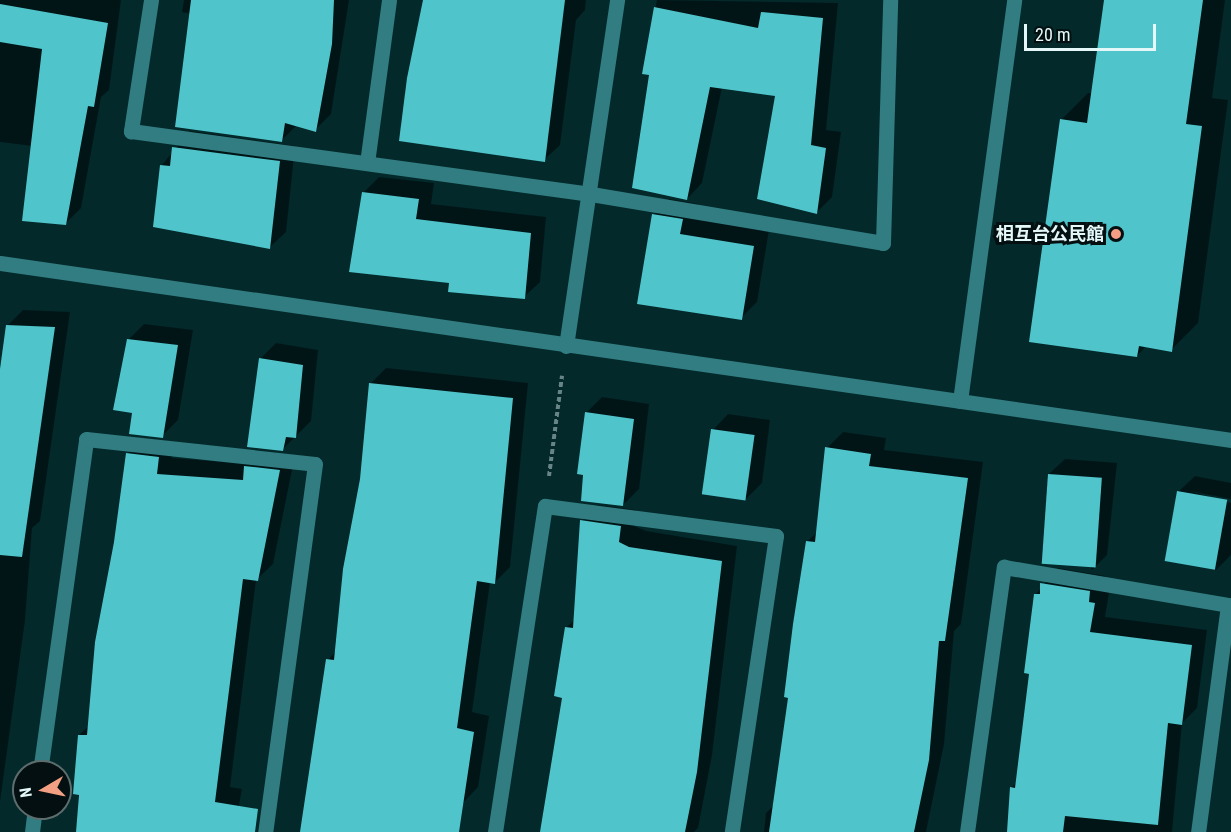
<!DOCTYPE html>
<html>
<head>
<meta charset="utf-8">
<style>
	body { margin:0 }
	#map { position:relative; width:1231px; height:832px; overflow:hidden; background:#03292b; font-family:"Roboto Condensed","Noto Sans JP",sans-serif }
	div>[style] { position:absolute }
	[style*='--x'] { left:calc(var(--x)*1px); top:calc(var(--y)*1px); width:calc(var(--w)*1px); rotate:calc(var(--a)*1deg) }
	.shadow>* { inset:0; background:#0007 }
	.building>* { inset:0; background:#4fc4ca; transform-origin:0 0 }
	.path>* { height:4px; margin-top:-2px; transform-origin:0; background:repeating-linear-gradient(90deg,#678586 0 4.5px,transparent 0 7.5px) }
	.minor>* { height:15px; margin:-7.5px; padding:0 7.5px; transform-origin:7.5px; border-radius:7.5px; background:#317d81 }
	.dots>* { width:16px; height:16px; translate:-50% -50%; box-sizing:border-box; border:3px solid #030f10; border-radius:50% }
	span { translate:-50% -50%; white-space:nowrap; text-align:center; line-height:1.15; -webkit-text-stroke:6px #030f10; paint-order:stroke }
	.poi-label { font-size:18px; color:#e5f8f9; font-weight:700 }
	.right { translate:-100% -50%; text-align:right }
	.north { position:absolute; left:12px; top:760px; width:60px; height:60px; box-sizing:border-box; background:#030f10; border:2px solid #5d6c6d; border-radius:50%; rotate:261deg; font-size:16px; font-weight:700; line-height:24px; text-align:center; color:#e5f8f9 }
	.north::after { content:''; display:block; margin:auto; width:21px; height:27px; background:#f39f83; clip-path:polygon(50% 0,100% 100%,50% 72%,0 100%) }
	.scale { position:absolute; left:1024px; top:24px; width:132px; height:27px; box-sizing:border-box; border:3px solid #e5f8f9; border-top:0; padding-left:8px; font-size:18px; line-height:21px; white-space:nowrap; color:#e5f8f9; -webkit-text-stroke:4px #030f10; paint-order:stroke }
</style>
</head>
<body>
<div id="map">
	<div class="shadow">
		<div style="clip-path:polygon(0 0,121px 0,109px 90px,101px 97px,81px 208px,65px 224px,33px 146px,0 142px)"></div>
		<div style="clip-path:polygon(184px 0,349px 0,331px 114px,315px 130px,297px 125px,282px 140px,191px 14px,182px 12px)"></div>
		<div style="clip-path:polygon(425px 0,586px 0,585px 10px,576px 20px,560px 145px,544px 160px)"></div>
		<div style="clip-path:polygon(657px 0,838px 3px,826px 130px,841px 132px,832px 197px,817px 212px,777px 95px,722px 87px,702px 183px,687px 199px,651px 74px,643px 73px)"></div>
		<div style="clip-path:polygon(1105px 0,1225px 0,1212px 98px,1228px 100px,1198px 323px,1171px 350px,1146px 346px,1137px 356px,1062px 119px,1088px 93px,1092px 93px)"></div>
		<div style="clip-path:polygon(190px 131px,295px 146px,286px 232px,270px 247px,162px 165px)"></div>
		<div style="clip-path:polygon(379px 177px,434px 183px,431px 204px,546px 217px,540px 282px,524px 297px,451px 282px,363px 193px)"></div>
		<div style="clip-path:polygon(669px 199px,698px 204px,695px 218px,769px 230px,757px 302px,741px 318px,653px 215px)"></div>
		<div style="clip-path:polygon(23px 310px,70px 312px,40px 521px,32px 528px,25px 620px,0 802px,0 380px,7px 326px)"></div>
		<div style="clip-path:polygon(144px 324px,193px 330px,178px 420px,162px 436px,128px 340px)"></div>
		<div style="clip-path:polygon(276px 343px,318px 350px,311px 421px,283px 449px,260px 359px)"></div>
		<div style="clip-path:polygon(386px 368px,528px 383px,510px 567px,495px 582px,490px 582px,472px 712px,489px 716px,478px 787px,463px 803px,458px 832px,301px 832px,328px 660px,336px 651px,362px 479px,370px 384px)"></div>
		<div style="clip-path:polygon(602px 397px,649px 404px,639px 489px,623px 505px,586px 413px)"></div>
		<div style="clip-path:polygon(728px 414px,770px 420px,762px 483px,746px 499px,713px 430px)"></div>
		<div style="clip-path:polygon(843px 432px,886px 438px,884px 450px,983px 462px,961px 624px,954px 631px,944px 744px,926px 832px,764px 832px,766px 813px,775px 804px,808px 541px,818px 531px,827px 448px)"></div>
		<div style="clip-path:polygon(143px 438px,174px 442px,172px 458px,249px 464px,295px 455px,273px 564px,256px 580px,230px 787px,242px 789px,234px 832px,78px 832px,79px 735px,90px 725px,127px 454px)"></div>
		<div style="clip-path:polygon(1065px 459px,1117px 463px,1107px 555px,1092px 570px,1049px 474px)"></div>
		<div style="clip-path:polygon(1195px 476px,1231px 483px,1231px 499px,1190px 491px,1231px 503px,1231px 555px,1216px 570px,1170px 560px,1179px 491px)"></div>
		<div style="clip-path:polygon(597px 505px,636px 510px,634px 526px,646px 531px,737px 546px,712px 755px,698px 828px,694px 832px,542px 832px,564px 697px,566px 628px,575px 619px,582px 521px)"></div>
		<div style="clip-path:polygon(1058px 568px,1105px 576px,1104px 586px,1110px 587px,1105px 617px,1207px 630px,1197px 708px,1182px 723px,1172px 832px,1009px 832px,1011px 788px,1018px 781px,1031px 672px,1036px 594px)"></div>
	</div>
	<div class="building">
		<div style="clip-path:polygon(191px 0,334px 0,332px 44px,316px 132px,285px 123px,282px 142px,175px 127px)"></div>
		<div style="clip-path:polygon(423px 0,565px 0,545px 162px,399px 141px,407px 78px)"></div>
		<div style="clip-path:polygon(1104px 0,1203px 0,1186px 124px,1202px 126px,1172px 352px,1139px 346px,1137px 357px,1029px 342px,1060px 119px,1087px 123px)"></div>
		<div style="clip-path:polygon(0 4px,108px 23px,94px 107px,88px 106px,66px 225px,22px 221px,42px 49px,0 42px)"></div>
		<div style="clip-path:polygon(654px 7px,758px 28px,761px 12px,823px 18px,811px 145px,826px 148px,817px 214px,757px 199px,775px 96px,710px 87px,687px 200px,632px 188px,649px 75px,642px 74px)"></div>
		<div style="clip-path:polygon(172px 147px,280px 161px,270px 249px,153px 227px,160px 165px,170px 166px)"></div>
		<div style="clip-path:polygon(362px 192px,419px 199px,416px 219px,531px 233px,525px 299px,448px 292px,449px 283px,349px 272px)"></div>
		<div style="clip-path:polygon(652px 214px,683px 219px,680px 234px,754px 246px,742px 320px,637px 304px)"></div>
		<div style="clip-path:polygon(6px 325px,55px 327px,22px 557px,0 555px,0 369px)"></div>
		<div style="clip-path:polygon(127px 339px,178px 345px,163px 438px,129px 434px,132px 413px,113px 410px)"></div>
		<div style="clip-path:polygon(259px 358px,303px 365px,296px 438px,286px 437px,283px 451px,247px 447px)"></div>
		<div style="clip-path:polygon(369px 383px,513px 398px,495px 584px,477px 581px,457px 728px,474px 732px,459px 832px,300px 832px,326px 659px,334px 660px,343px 569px,360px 479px)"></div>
		<div style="clip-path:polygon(585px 412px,634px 419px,623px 506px,581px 501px,583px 475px,577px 474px)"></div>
		<div style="left:711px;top:429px;width:44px;height:66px;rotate:8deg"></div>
		<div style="clip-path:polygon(825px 447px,871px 454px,869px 466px,968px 478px,945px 641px,939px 641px,929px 760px,914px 832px,769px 832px,788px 698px,784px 697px,793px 624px,806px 541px,815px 542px)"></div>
		<div style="clip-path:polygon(126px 453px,159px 457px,157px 474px,243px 480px,244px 466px,280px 470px,258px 581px,243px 579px,215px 802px,258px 809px,255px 832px,76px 832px,79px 795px,73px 794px,78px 735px,87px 735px,95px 642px,114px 542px)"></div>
		<div style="left:1048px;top:474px;width:54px;height:90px;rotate:4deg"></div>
		<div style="left:1177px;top:491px;width:51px;height:71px;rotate:10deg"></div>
		<div style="clip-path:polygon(580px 520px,621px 526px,619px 542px,629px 547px,722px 561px,697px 772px,685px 832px,540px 832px,562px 698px,554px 696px,565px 627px,573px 628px)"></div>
		<div style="clip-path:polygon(1040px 583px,1090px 591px,1089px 602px,1095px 603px,1090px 632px,1192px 645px,1182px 725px,1168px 723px,1158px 825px,1065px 816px,1063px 832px,1007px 832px,1010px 787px,1015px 788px,1029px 674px,1024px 673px,1034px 594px,1040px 594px)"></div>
	</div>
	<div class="path">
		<div style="--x:549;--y:476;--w:101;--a:-82.6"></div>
	</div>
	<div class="minor">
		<div style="--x:151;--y:0;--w:133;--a:98.7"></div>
		<div style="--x:131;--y:131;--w:464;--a:7.8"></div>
		<div style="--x:591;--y:194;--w:296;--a:9.5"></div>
		<div style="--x:883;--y:243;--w:243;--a:-88.3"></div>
		<div style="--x:367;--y:163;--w:164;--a:-82.3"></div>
		<div style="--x:0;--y:263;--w:1244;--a:8.18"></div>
		<div style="--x:566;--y:346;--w:350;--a:-81.6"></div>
		<div style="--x:960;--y:401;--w:405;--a:-82.3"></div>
		<div style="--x:40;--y:772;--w:336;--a:-82.1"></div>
		<div style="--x:86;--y:439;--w:230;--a:6.2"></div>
		<div style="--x:315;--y:464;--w:371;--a:97.7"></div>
		<div style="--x:32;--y:832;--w:24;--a:-83"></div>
		<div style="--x:495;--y:832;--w:330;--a:-81.3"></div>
		<div style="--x:545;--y:506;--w:233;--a:7.4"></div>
		<div style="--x:776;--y:536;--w:299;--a:98.5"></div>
		<div style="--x:967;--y:832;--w:268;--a:-82.1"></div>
		<div style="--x:1004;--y:567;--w:227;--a:9.6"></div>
		<div style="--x:1228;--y:605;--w:229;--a:97.5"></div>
	</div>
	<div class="dots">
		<div style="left:1116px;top:234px;background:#f39f83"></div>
	</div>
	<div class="poi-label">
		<span class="right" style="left:1104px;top:234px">相互台公民館</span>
	</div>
	<div class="north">N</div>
	<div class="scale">20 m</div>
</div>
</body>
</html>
